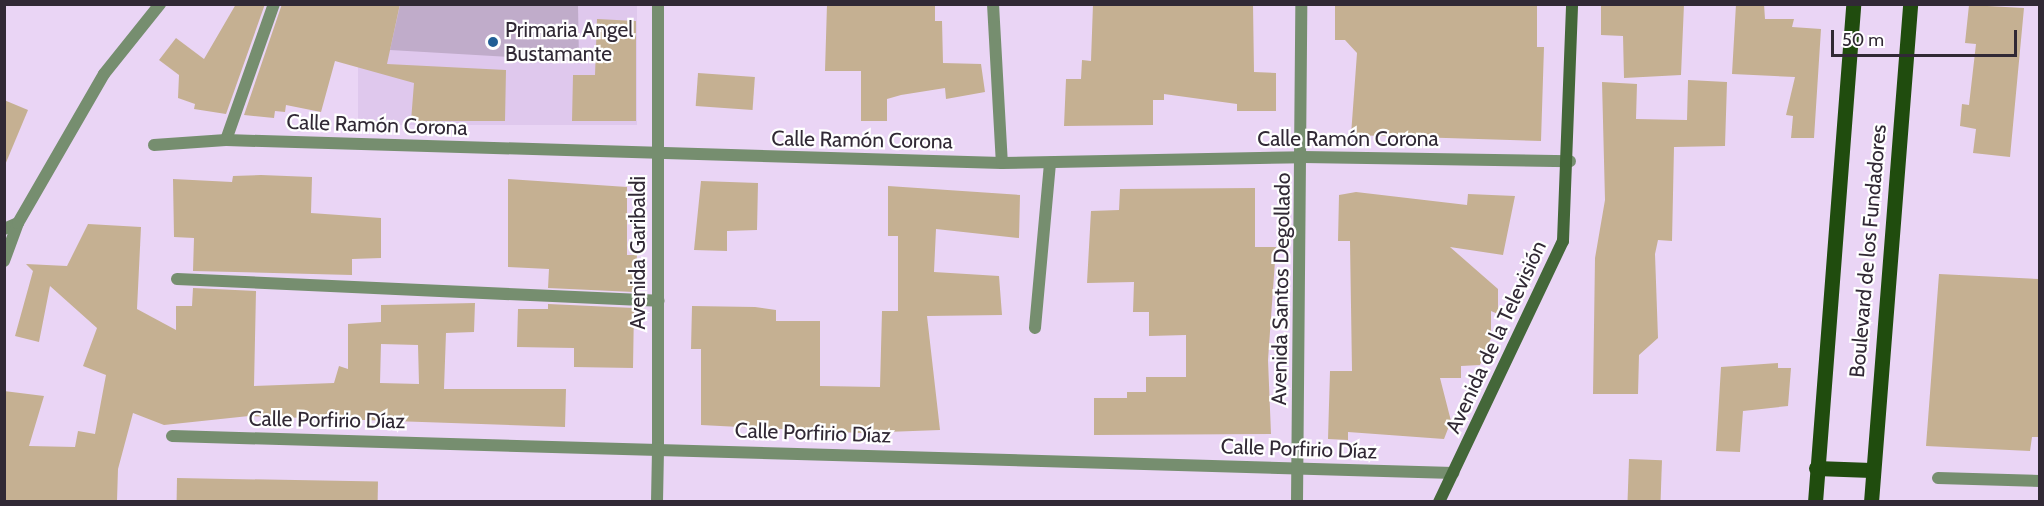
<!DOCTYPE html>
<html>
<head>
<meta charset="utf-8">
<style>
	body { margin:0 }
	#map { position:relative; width:2044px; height:506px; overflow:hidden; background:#ead5f5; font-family:Cabin,sans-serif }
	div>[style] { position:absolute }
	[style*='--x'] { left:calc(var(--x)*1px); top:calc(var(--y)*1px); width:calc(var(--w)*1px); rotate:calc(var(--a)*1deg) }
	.built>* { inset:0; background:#dfc8ed; transform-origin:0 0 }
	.green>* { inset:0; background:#c0acca }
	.building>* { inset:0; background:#c5b092; transform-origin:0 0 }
	.service>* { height:12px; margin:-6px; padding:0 6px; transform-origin:6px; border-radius:6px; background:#768e6f }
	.minor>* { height:12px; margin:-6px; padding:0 6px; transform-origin:6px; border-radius:6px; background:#768e6f }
	.tertiary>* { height:12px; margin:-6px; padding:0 6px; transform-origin:6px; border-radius:6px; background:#768e6f }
	.secondary>* { height:12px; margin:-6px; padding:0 6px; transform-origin:6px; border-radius:6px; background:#446739 }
	.primary>* { height:15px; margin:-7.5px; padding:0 7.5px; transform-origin:7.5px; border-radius:7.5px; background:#204c0e }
	.dots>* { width:16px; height:16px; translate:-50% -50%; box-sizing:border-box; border:3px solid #fff; border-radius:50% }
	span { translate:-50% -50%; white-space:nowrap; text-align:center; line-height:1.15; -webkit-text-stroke:4.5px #fff; paint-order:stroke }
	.poi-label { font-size:21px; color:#312935 }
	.left { translate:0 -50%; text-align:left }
	.street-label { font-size:21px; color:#312935 }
	.frame { position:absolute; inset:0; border:6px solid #312935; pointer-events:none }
	.scale { position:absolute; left:1831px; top:30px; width:186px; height:27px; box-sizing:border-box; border:3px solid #312935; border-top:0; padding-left:8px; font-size:18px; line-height:21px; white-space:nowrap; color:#312935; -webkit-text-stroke:4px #fff; paint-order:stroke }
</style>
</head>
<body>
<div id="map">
	<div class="built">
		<div style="left:358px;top:5px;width:279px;height:120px"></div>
	</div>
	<div class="green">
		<div style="clip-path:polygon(400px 5px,578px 5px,579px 61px,390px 50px)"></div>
	</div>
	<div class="building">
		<div style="clip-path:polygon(236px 4px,265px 4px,226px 114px,194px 109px,195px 104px,178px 98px,179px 75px,159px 60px,176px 38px,204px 59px)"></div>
		<div style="clip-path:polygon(282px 4px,400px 4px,387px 64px,506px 70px,505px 121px,411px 121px,414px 83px,335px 61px,321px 112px,286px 105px,285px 112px,275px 111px,274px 118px,244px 115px)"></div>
		<div style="clip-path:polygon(827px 4px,935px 5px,935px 21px,942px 21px,943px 63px,981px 64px,985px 92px,946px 99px,945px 88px,901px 95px,887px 99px,887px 121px,861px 121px,861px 71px,825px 71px)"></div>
		<div style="clip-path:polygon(1093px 4px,1253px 4px,1254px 72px,1276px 73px,1276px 111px,1237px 111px,1237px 104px,1164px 94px,1164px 100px,1153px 100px,1153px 125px,1064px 126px,1066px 79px,1081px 79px,1082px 60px,1091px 61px)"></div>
		<div style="clip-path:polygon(1335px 4px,1537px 4px,1537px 47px,1544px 47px,1541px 141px,1351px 135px,1357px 53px,1345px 40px,1335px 40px)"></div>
		<div style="clip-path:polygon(1601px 4px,1684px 4px,1681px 75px,1624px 78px,1623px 36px,1601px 35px)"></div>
		<div style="clip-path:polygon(1736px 4px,1764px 4px,1765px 19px,1794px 19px,1792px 27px,1821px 29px,1814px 138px,1791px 138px,1793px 116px,1786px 115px,1795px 77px,1732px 74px)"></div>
		<div style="clip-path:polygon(1969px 5px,2024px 8px,2010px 157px,1973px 153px,1976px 129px,1960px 126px,1962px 104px,1969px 105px,1976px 44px,1965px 43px)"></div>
		<div style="clip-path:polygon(597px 19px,636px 21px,636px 121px,572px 121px,573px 75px,595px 75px)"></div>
		<div style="left:698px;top:73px;width:57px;height:33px;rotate:4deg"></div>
		<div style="clip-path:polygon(1688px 80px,1727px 82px,1725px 146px,1674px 147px,1672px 241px,1658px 240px,1655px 254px,1658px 338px,1639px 355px,1638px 394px,1593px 394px,1595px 258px,1605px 200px,1602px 82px,1637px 84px,1636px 119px,1687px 120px)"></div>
		<div style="clip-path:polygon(4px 100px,28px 110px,5px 165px,4px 165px)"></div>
		<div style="clip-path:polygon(261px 175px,312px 177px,311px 213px,381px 218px,381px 258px,352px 259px,352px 275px,193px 271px,194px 238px,174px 237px,173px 179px,232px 182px,233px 176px)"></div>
		<div style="clip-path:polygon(508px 179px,627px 187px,627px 255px,637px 255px,634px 292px,548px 288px,549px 269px,508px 267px)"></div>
		<div style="clip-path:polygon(701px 181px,758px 183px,757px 230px,727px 231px,727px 251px,694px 250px)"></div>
		<div style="clip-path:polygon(888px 186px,1020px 195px,1019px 238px,936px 229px,934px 272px,999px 276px,1002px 315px,927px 316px,940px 430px,859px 433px,701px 425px,701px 349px,691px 349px,692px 306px,755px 307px,776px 310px,776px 321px,820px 321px,820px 386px,880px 387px,882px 311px,898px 311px,898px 236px,888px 236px)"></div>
		<div style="clip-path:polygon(1255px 188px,1255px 247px,1276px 247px,1268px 360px,1271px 434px,1094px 435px,1094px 398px,1127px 398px,1127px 392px,1146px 392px,1146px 377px,1186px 377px,1186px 335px,1149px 336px,1149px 312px,1133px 312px,1134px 282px,1087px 283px,1091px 211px,1119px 210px,1120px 189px)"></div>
		<div style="clip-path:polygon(1356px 192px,1467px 205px,1468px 194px,1515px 196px,1503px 255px,1450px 247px,1498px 289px,1498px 314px,1491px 311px,1491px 338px,1480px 365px,1461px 366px,1461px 378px,1440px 378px,1451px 421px,1444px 439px,1348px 432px,1348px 440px,1328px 439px,1330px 371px,1352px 371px,1350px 241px,1338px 241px,1339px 195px)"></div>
		<div style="clip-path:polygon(evenodd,88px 224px,141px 227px,137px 309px,176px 330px,176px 306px,192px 306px,193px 288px,256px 291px,254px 386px,334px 383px,339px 366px,348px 369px,348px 324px,381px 322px,381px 305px,475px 303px,474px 332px,446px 333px,444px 389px,566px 389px,565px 427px,249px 416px,164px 425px,133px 413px,118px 469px,117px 501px,4px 501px,4px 391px,44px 396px,29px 446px,75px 447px,78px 431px,95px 434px,106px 375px,83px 366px,97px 328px,50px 286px,39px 342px,15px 336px,33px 271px,26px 264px,67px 266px,88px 224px,381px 344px,418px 345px,419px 384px,380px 383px,381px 344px)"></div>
		<div style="clip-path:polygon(1939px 274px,2039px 279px,2040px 437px,2032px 437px,2030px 451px,1926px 446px)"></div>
		<div style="clip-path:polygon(548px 304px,634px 308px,633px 368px,574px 367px,574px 348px,517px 347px,518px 309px,548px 309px)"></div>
		<div style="clip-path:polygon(1778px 363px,1778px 368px,1791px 368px,1788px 406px,1743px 411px,1740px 452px,1716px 451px,1721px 367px)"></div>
		<div style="left:1629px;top:459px;width:33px;height:42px;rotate:2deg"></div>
		<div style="left:177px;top:478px;width:201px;height:23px;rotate:1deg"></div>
	</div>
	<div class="service">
		<div style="--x:226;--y:140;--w:144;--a:-70.6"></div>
		<div style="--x:1035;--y:328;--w:166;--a:-84.8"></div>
	</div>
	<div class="minor">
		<div style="--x:993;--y:4;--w:159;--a:86.8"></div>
		<div style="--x:154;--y:145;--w:72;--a:-4"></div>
		<div style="--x:226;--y:140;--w:776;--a:1.7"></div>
		<div style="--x:1002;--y:163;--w:301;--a:-1.1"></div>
		<div style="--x:1303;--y:157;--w:267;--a:0.9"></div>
		<div style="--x:4;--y:229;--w:15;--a:-23"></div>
		<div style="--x:177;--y:279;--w:482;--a:2.6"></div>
		<div style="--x:172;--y:436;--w:1282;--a:1.65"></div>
		<div style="--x:658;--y:448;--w:444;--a:-90"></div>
		<div style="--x:1938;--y:478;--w:102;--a:1.7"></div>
		<div style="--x:1297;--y:502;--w:498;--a:-89.5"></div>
	</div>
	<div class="tertiary">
		<div style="--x:4;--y:261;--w:40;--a:-69.8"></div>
		<div style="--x:18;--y:223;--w:172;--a:-60"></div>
		<div style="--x:104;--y:74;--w:90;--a:-51.3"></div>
		<div style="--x:657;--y:502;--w:54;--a:-88.9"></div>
	</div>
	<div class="secondary">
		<div style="--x:1439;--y:502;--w:289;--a:-64.6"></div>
		<div style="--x:1563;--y:241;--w:237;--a:-87.8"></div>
	</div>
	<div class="primary">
		<div style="--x:1816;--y:468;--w:55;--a:2.1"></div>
		<div style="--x:1815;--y:502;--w:499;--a:-85.6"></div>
		<div style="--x:1871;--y:502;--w:500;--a:-85.5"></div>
	</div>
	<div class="dots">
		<div style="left:493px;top:42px;background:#215e95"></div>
	</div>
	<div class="poi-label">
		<span class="left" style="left:505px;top:42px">Primaria Angel<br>Bustamante</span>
	</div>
	<div class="street-label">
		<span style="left:377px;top:125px;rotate:2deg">Calle Ramón Corona</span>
		<span style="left:1348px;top:139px">Calle Ramón Corona</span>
		<span style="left:862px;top:140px;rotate:1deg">Calle Ramón Corona</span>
		<span style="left:1868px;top:251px;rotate:-85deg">Boulevard de los Fundadores</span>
		<span style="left:638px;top:253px;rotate:-90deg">Avenida Garibaldi</span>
		<span style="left:1281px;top:289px;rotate:-89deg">Avenida Santos Degollado</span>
		<span style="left:1496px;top:337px;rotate:-65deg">Avenida de la Televisión</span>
		<span style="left:327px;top:420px;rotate:1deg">Calle Porfirio Díaz</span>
		<span style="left:813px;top:433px;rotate:2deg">Calle Porfirio Díaz</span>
		<span style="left:1299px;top:449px;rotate:2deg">Calle Porfirio Díaz</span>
	</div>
	<div class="frame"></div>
	<div class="scale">50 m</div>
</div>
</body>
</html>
